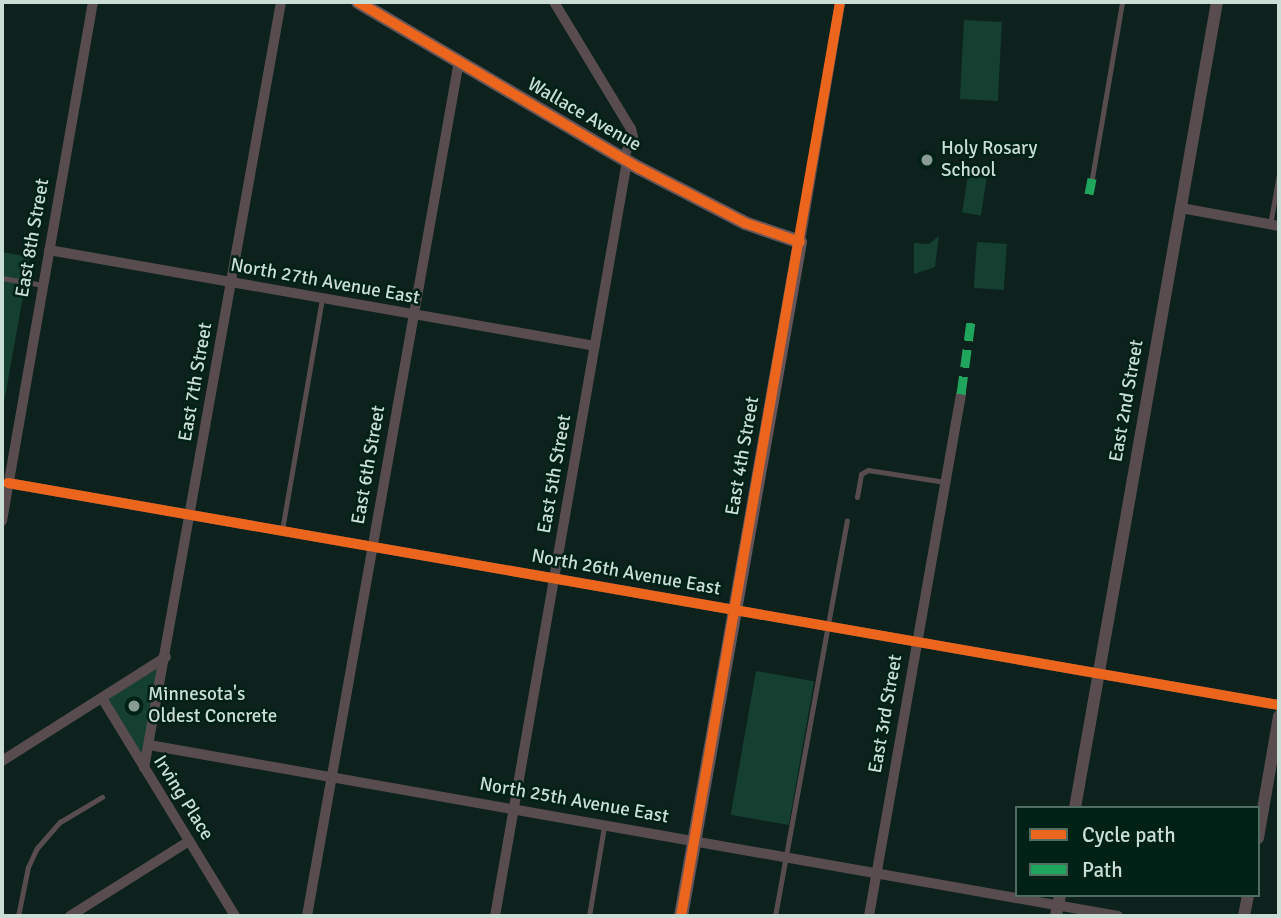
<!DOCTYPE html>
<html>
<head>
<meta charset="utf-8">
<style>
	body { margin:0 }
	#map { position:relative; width:1281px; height:918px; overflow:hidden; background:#0d221c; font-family:Signika,sans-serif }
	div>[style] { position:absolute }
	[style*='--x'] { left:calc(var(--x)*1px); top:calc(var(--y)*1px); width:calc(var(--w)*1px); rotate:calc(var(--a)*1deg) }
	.green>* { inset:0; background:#153f31; transform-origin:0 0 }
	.service>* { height:5px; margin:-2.5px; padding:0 2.5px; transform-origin:2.5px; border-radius:2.5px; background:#594c4f }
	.minor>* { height:10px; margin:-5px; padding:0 5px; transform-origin:5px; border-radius:5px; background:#594c4f }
	.tertiary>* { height:12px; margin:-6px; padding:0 6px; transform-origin:6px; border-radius:6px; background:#594c4f }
	.secondary>* { height:14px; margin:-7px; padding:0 7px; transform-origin:7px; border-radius:7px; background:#655559 }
	.quiet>* { height:9px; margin-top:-4.5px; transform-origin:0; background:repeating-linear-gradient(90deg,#20a55d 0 18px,transparent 0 27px) }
	.cycleway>* { height:10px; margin:-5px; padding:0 5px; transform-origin:5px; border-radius:5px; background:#eb651d }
	.dots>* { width:19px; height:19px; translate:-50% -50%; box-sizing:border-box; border:4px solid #002115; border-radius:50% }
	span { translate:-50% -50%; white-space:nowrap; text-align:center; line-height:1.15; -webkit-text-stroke:5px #002115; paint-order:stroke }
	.street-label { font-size:19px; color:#caded5 }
	.poi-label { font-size:19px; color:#caded5 }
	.left { translate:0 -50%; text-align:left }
	.frame { position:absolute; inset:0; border:4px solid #caded5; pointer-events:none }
	.legend { position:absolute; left:1015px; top:806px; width:245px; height:91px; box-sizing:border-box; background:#002115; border:2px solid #516d62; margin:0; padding:9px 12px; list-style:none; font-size:21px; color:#caded5 }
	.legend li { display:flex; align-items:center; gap:14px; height:35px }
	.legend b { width:35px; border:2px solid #516d62 }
</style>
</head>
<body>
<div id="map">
	<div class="green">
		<div style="left:964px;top:20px;width:38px;height:79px;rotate:3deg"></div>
		<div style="left:968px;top:175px;width:19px;height:38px;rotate:9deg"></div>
		<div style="clip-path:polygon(939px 236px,935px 267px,914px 274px,914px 243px,929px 244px)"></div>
		<div style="left:977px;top:242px;width:30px;height:46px;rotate:4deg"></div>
		<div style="clip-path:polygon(2px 252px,30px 257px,2px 414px)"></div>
		<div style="clip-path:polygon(166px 657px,144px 768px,102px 698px)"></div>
		<div style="left:756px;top:671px;width:59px;height:146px;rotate:10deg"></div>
	</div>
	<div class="service">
		<div style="--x:1092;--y:178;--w:179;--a:-80.3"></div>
		<div style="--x:1270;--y:225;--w:52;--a:-80"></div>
		<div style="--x:2;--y:278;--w:42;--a:9.7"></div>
		<div style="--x:857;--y:497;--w:23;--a:-80"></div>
		<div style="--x:861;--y:474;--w:8;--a:-30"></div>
		<div style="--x:868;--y:470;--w:78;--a:8.9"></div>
		<div style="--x:282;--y:530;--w:234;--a:-80.2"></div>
		<div style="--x:18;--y:916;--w:50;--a:-78.5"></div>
		<div style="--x:28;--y:867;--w:21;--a:-65"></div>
		<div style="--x:37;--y:848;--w:35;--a:-49"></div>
		<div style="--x:60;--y:822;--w:49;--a:-30.8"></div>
		<div style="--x:589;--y:916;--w:91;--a:-80.5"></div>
		<div style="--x:775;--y:916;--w:402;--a:-79.7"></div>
	</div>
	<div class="minor">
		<div style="--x:554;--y:2;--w:149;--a:58.8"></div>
		<div style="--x:631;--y:129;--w:8;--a:76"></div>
		<div style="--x:633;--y:137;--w:23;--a:115"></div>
		<div style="--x:1181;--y:208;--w:100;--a:10.4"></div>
		<div style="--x:800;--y:242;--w:243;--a:-80.5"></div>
		<div style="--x:49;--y:250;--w:554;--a:9.97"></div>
		<div style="--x:8;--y:483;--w:1290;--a:9.91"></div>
		<div style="--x:2;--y:521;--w:527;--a:-80.06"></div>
		<div style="--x:102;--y:698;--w:255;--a:58.6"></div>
		<div style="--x:149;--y:745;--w:984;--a:10.01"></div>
		<div style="--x:2;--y:761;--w:194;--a:-32.4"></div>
		<div style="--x:144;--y:768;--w:778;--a:-79.86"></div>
		<div style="--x:70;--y:916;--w:141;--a:-32.2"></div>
		<div style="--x:307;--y:916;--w:868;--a:-79.92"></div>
		<div style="--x:495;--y:916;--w:766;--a:-80.08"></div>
		<div style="--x:869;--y:916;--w:530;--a:-80"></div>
	</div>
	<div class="tertiary">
		<div style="--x:1075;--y:808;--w:818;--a:-80.01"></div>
		<div style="--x:1258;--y:838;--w:124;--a:-80.2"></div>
		<div style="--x:1056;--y:916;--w:21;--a:-79"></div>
		<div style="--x:1244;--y:916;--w:21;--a:-79"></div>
	</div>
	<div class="secondary">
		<div style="--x:358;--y:2;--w:326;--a:30.6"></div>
		<div style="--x:639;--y:168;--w:119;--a:27.4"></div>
		<div style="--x:745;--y:223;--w:58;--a:19.1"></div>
		<div style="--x:800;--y:242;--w:684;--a:100.01"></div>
	</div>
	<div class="quiet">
		<div style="--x:1089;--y:194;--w:16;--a:-79"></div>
		<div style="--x:961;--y:394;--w:74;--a:-82.2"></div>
	</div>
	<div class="cycleway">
		<div style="--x:358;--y:2;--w:326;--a:30.6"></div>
		<div style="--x:639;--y:168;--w:119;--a:27.4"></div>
		<div style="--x:745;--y:223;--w:58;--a:19.1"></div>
		<div style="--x:8;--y:483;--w:1290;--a:9.91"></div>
		<div style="--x:681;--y:916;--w:928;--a:-80.13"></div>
	</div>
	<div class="dots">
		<div style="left:927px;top:160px;background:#889c94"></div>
		<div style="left:134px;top:706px;background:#889c94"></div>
	</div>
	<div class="street-label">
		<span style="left:584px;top:115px;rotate:30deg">Wallace Avenue</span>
		<span style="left:33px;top:238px;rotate:-80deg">East 8th Street</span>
		<span style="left:325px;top:282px;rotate:10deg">North 27th Avenue East</span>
		<span style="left:196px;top:382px;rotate:-80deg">East 7th Street</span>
		<span style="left:1127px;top:401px;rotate:-80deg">East 2nd Street</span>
		<span style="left:743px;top:456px;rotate:-80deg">East 4th Street</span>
		<span style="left:369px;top:465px;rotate:-80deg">East 6th Street</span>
		<span style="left:555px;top:474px;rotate:-80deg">East 5th Street</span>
		<span style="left:626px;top:573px;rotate:10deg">North 26th Avenue East</span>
		<span style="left:886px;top:714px;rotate:-80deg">East 3rd Street</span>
		<span style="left:183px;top:798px;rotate:58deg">Irving Place</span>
		<span style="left:574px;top:801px;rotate:10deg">North 25th Avenue East</span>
	</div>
	<div class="poi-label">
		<span class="left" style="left:941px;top:160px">Holy Rosary<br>School</span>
		<span class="left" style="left:148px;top:706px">Minnesota's<br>Oldest Concrete</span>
	</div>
	<div class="frame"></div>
	<ul class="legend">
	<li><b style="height:9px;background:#eb651d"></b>Cycle path</li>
	<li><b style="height:9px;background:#20a55d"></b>Path</li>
	</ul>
</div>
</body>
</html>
